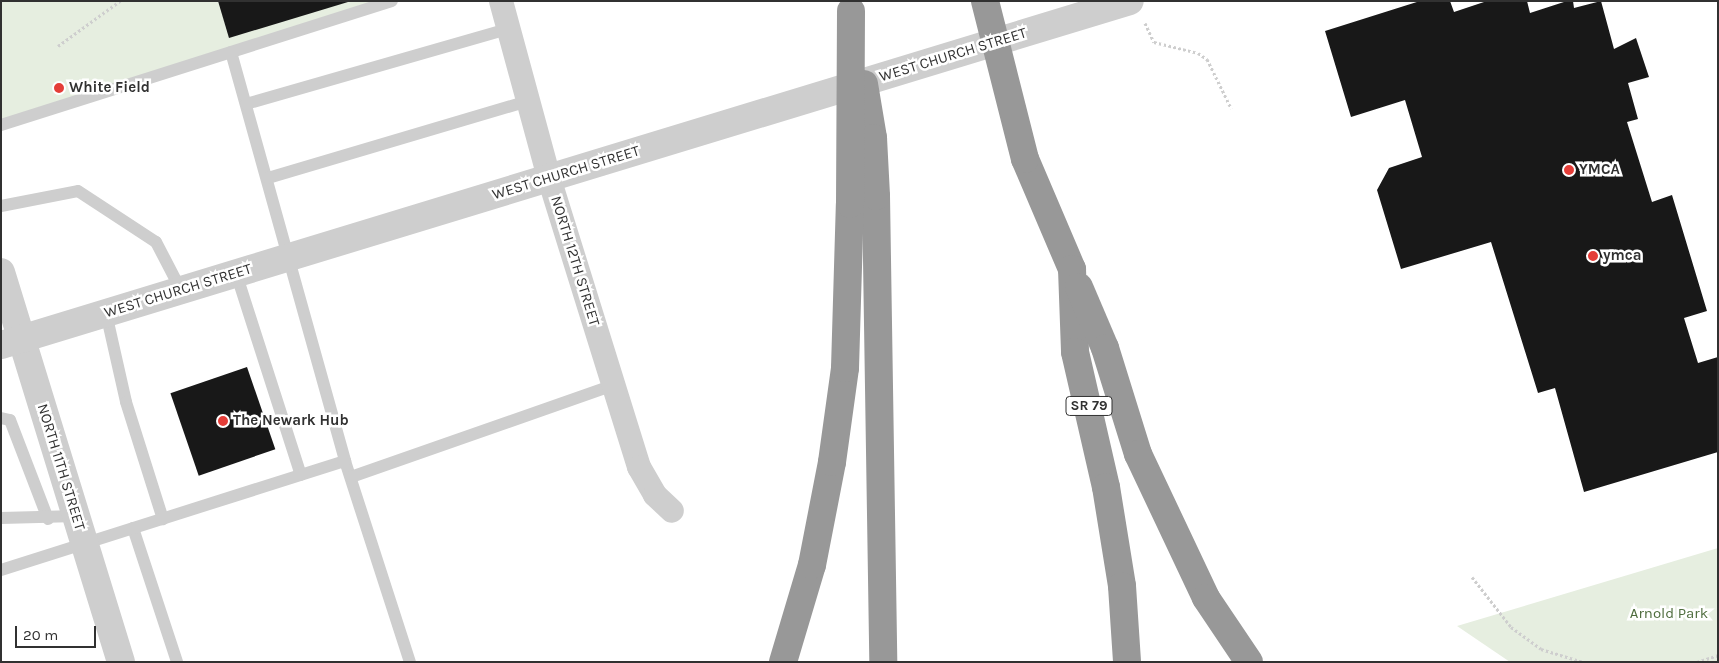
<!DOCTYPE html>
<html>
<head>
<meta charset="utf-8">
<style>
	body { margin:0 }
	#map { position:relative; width:1719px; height:663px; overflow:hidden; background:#fff; font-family:Karla,sans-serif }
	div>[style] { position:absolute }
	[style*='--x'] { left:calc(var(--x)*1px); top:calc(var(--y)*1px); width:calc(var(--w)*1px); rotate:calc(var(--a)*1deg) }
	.green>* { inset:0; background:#e6eee0 }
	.building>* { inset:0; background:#181818; transform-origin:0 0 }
	.path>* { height:3px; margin-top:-1.5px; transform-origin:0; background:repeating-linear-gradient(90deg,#cecece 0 2.5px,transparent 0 5px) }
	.service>* { height:12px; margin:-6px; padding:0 6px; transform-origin:6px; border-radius:6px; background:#cecece }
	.minor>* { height:24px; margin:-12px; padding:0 12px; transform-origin:12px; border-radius:12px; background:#cecece }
	.tertiary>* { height:28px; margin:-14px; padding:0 14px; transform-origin:14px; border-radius:14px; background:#cecece }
	.motorway>* { height:28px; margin:-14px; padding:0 14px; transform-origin:14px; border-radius:14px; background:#989898 }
	.motorway-bridge>* { height:28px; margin:-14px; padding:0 14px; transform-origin:14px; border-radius:14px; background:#989898 }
	.dots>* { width:14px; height:14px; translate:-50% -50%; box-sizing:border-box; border:2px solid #fff; border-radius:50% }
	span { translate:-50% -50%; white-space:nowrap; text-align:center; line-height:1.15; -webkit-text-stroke:5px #fff; paint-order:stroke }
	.shield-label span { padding:1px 4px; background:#fff; border:1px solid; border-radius:4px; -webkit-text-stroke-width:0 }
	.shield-label { font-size:14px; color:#313131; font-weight:700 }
	.street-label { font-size:15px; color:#313131 }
	.poi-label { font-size:15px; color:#313131; font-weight:700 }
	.left { translate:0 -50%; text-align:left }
	.park-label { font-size:15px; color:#4f6d3e }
	.frame { position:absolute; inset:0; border:2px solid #313131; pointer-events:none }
	.scale { position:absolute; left:15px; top:626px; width:81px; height:22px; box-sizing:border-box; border:2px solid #313131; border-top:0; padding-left:6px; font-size:15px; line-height:18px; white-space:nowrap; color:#313131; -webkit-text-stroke:4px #fff; paint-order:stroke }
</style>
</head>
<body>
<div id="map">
	<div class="green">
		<div style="clip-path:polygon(1px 1px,392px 1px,1px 125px)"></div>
		<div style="clip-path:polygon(1718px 548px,1718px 662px,1510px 662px,1457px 626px)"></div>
	</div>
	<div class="building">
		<div style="clip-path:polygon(218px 1px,348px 1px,348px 2px,229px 38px)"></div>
		<div style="clip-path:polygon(1420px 1px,1450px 1px,1454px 12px,1487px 1px,1527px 1px,1530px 13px,1567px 1px,1573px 1px,1574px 8px,1601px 1px,1614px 49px,1636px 38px,1649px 77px,1628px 83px,1638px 119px,1627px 122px,1652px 202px,1672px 195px,1707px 311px,1684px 318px,1698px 363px,1718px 357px,1718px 452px,1584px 492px,1555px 388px,1538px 393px,1491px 242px,1401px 269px,1377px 190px,1389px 168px,1422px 157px,1405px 100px,1351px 117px,1325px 31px)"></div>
		<div style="left:247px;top:367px;width:87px;height:81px;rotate:71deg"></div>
	</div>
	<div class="path">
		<div style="--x:1145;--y:23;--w:21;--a:65"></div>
		<div style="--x:1154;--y:42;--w:45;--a:14"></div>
		<div style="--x:1198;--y:53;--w:11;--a:34"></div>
		<div style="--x:1207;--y:59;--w:55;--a:63.9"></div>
		<div style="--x:58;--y:46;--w:77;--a:-36"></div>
		<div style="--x:1472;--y:577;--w:63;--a:52"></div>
		<div style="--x:1511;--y:627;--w:37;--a:36"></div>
		<div style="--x:1541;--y:649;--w:44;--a:17.2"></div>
		<div style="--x:1697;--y:662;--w:22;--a:-18"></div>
	</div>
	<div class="service">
		<div style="--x:231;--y:52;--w:425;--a:74.4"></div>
		<div style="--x:345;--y:461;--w:211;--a:72.1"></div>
		<div style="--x:246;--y:104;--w:273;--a:-16"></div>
		<div style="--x:1;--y:125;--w:410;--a:-17.6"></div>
		<div style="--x:268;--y:178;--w:271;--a:-16.5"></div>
		<div style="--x:1;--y:206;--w:78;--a:-11"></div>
		<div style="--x:78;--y:191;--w:93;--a:33.2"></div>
		<div style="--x:156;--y:242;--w:54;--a:62.5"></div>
		<div style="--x:236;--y:273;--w:212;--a:72.2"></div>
		<div style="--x:106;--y:313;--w:91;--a:77.3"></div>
		<div style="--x:126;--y:402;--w:123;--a:72.5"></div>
		<div style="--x:1;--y:418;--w:9;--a:13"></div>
		<div style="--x:10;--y:420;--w:106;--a:69"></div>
		<div style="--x:351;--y:477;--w:278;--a:-19.3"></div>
		<div style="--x:1;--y:518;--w:76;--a:-1.5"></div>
		<div style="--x:133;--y:528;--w:141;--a:71.8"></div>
		<div style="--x:1;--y:570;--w:361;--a:-17.6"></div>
	</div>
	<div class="minor">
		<div style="--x:501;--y:1;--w:183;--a:74.8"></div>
		<div style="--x:549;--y:178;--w:303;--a:72.7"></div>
		<div style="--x:639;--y:467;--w:32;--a:60"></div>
		<div style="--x:655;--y:495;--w:23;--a:43"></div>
	</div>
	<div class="tertiary">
		<div style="--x:1;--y:272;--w:408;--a:72.9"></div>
		<div style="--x:1;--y:345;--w:1180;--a:-16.95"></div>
	</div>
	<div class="motorway">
		<div style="--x:1025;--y:159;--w:120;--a:66.9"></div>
		<div style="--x:1072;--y:269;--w:83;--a:87.9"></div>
		<div style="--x:1075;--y:352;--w:139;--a:77.1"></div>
		<div style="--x:1106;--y:487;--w:100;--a:80.8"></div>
		<div style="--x:1122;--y:586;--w:76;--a:86.2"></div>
		<div style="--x:876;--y:196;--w:466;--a:89.1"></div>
		<div style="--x:1079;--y:287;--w:66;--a:66.9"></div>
		<div style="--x:1105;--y:348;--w:111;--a:72.7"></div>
		<div style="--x:1138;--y:454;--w:159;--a:64.7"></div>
		<div style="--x:1206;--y:598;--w:77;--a:56.1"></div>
		<div style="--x:783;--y:662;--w:101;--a:-73.4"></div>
		<div style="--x:812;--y:565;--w:105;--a:-79"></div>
		<div style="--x:832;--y:462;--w:95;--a:-82.1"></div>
		<div style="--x:845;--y:368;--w:164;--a:-88.3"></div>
	</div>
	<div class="motorway-bridge">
		<div style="--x:985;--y:1;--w:163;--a:75.8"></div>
		<div style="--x:864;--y:84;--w:55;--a:80.5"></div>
		<div style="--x:873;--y:138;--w:58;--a:87"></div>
		<div style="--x:850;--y:204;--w:193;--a:-89.7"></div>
	</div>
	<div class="dots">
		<div style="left:59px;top:88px;background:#e43d38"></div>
		<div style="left:1569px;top:170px;background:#e43d38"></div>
		<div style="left:1593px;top:256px;background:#e43d38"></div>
		<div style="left:223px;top:421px;background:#e43d38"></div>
	</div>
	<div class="shield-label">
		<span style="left:1089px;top:406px">SR 79</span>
	</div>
	<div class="street-label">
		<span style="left:953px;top:55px;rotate:-17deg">WEST CHURCH STREET</span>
		<span style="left:566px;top:173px;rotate:-17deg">WEST CHURCH STREET</span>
		<span style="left:575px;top:261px;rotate:73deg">NORTH 12TH STREET</span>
		<span style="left:178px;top:291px;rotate:-17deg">WEST CHURCH STREET</span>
		<span style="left:61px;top:467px;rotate:73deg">NORTH 11TH STREET</span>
	</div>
	<div class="poi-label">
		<span class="left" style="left:69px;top:88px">White Field</span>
		<span class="left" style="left:1579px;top:170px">YMCA</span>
		<span class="left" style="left:1603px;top:256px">ymca</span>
		<span class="left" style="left:233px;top:421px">The Newark Hub</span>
	</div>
	<div class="park-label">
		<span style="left:1669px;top:614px">Arnold Park</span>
	</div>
	<div class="frame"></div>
	<div class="scale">20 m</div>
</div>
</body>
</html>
